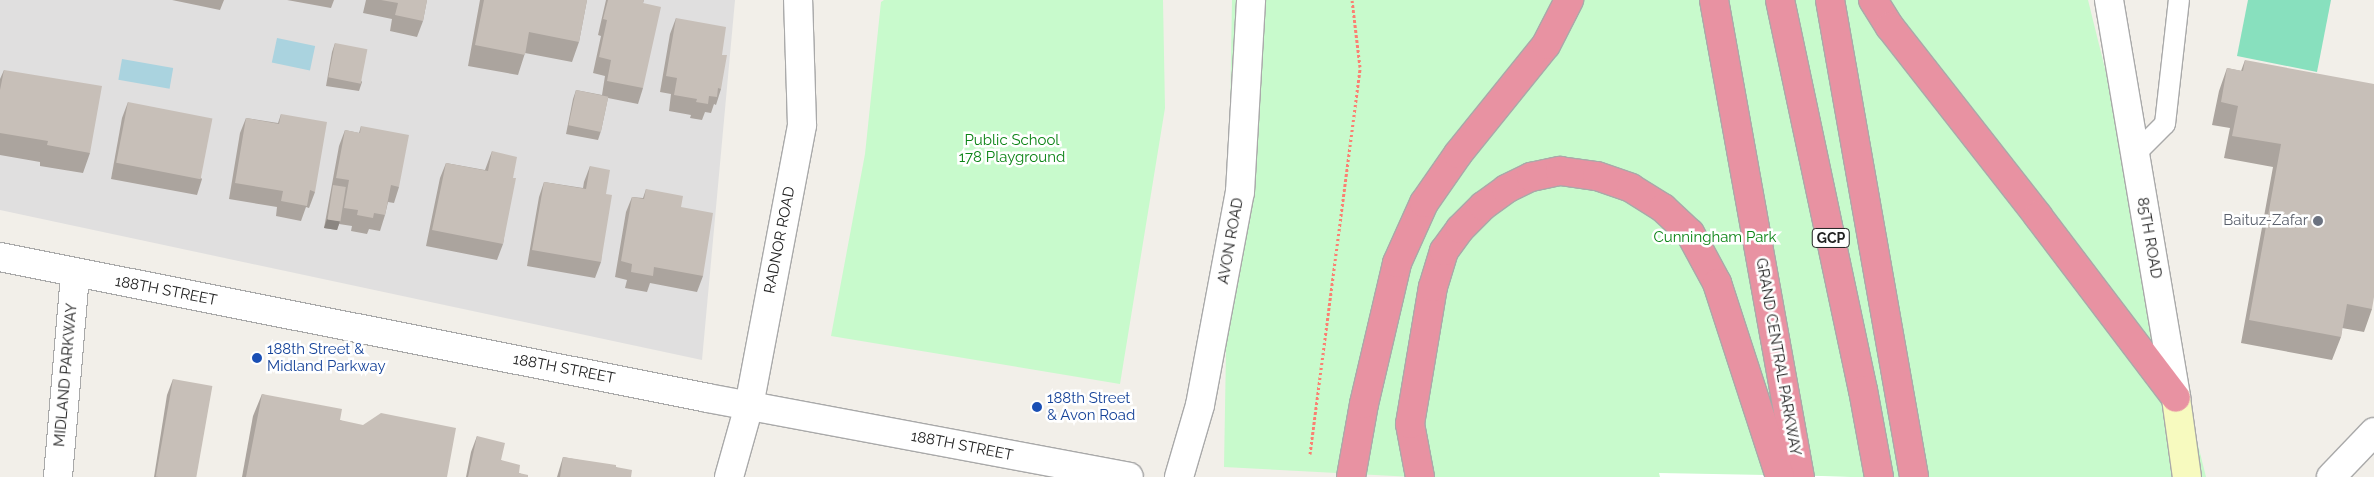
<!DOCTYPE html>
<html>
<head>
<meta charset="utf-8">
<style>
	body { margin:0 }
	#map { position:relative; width:2374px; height:477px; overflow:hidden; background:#f2efe9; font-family:Raleway,sans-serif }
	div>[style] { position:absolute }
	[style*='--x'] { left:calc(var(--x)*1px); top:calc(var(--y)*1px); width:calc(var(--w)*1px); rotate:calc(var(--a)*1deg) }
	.residential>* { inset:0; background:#e0dfdf }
	.park>* { inset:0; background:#c8facc }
	.pitch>* { inset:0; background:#88e0be }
	.water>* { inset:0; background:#aad3df; transform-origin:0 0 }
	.pier>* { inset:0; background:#fff }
	.path>* { height:3px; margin-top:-1.5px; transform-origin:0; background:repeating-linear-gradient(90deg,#fa8072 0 2.5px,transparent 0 5px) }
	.roads { filter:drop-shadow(1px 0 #a9a9a9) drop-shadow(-1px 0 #a9a9a9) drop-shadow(0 1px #a9a9a9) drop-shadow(0 -1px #a9a9a9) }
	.service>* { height:20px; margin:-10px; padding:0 10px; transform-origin:10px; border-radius:10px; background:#fff }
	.minor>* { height:28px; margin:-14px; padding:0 14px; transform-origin:14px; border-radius:14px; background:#fff }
	.tertiary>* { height:28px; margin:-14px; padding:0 14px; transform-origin:14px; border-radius:14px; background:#fff }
	.secondary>* { height:28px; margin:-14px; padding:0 14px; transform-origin:14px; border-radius:14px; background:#f7fabf }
	.motorway>* { height:28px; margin:-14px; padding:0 14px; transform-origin:14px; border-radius:14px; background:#e892a2 }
	.wall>* { inset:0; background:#aba49e }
	.shaded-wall>* { inset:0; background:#8b8681 }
	.building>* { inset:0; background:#c7bfb8; transform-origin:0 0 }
	.dots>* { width:14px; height:14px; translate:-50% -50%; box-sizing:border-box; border:2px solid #fff; border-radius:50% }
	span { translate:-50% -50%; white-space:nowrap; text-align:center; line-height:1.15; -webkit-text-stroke:5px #fff; paint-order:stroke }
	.shield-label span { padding:1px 4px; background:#fff; border:1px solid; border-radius:4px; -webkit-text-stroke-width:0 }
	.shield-label { font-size:14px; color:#222; font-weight:700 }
	.park-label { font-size:15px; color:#0c8416 }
	.worship-label { font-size:15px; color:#5b616d }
	.right { translate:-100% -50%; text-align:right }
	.street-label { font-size:15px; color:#222 }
	.transit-label { font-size:15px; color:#164399 }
	.left { translate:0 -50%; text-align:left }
</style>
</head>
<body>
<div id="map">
	<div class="residential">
		<div style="clip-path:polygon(0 0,735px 0,702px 360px,0 210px)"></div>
	</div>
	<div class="park">
		<div style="clip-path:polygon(884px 0,1163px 0,1165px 108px,1120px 384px,831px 336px,865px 154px,881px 2px)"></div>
		<div style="clip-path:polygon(1232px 0,2088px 0,2206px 477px,1413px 477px,1224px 467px)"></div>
	</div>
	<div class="pitch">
		<div style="clip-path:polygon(2248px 0,2331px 0,2317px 72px,2237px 56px)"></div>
	</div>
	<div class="water">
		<div style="left:277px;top:38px;width:39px;height:25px;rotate:12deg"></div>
		<div style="left:122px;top:59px;width:52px;height:21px;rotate:10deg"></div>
	</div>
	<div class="pier">
		<div style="clip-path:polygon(1659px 473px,1822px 476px,1851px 477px,1660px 477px)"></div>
	</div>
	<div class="path">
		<div style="--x:1310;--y:454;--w:390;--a:-82.6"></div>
		<div style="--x:1360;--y:67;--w:67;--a:-96.8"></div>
	</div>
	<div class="roads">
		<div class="service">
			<div style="--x:2135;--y:154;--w:42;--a:-45"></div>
			<div style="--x:2165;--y:124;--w:125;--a:-83.6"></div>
		</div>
		<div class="minor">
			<div style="--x:2109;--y:0;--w:404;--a:80.4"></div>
			<div style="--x:58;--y:477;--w:205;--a:-85.2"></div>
			<div style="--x:729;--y:477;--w:74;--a:-74.3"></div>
			<div style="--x:749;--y:406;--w:286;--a:-79.3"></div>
			<div style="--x:802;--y:125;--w:125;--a:-91.8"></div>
			<div style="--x:1179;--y:477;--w:75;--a:-73.7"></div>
			<div style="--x:1200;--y:405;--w:217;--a:-79.4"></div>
			<div style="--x:1240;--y:192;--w:192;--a:-86.7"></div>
			<div style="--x:2331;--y:477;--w:62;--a:-46.3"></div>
		</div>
		<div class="tertiary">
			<div style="--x:0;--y:257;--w:722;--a:11.26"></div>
			<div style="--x:708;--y:398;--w:428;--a:10.6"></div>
		</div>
		<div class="secondary">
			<div style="--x:2176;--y:398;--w:80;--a:82.1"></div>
		</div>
		<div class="motorway">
			<div style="--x:1714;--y:0;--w:485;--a:79.8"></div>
			<div style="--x:1780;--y:0;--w:399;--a:78"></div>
			<div style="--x:1863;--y:390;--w:88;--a:79.6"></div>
			<div style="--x:1830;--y:0;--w:484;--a:80"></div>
			<div style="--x:1873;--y:0;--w:32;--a:58"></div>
			<div style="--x:1890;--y:27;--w:240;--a:51.9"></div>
			<div style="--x:2038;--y:216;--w:228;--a:52.8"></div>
			<div style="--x:1351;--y:477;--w:74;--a:-79.9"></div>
			<div style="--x:1364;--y:404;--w:145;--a:-76.8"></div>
			<div style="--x:1397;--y:263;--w:66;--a:-65.8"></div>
			<div style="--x:1424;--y:203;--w:60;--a:-55.2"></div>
			<div style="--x:1458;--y:154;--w:140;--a:-51.1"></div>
			<div style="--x:1546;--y:45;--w:51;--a:-62.9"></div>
			<div style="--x:1420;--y:477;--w:54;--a:-100.7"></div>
			<div style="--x:1410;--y:424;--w:139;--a:-80.5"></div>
			<div style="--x:1433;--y:287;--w:38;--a:-73"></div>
			<div style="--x:1444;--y:251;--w:27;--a:-54"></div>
			<div style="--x:1460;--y:229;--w:33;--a:-45"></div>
			<div style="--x:1483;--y:206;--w:29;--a:-36"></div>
			<div style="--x:1506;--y:189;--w:28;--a:-26"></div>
			<div style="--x:1531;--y:177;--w:30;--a:-12"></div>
			<div style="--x:1560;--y:171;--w:37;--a:8"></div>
			<div style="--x:1597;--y:176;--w:36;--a:19"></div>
			<div style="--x:1631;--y:188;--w:38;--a:32"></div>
			<div style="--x:1663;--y:208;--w:37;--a:43"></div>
			<div style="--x:1690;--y:233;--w:57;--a:61.6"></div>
			<div style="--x:1717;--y:283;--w:204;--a:72"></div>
		</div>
	</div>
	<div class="wall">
		<div style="clip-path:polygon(172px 0,224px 0,220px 10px)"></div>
		<div style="clip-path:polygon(287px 0,334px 0,331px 8px)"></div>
		<div style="clip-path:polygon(366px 0,427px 0,423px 21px,417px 37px,390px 31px,392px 19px,363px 13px)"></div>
		<div style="clip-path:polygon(480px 0,587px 0,579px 42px,572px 62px,525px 53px,518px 75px,468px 66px)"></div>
		<div style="clip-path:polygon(606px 0,644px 0,643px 3px,643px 88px,638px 104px,608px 98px,601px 131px,598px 140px,566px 134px,573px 99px,576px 90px,602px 95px,605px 76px,593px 73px,601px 36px,598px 35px)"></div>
		<div style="clip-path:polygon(676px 18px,722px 55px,721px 89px,716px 105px,714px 104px,711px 113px,705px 112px,702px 120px,690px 118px,691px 115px,669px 111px,671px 94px,660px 92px,670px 34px)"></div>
		<div style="clip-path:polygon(335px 43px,362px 82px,359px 91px,326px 86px,332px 52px)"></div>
		<div style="clip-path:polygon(2245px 60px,2372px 309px,2364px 332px,2342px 328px,2341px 337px,2332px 360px,2241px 343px,2273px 167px,2224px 158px,2230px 128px,2212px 125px,2219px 91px,2227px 68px,2241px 71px)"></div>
		<div style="clip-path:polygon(4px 70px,90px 153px,83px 173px,40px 166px,40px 162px,0 155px,0 79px)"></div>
		<div style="clip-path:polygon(128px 102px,202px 179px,197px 195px,111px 179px,122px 118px)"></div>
		<div style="clip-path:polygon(281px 114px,315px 192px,309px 208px,306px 207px,301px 221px,276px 216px,277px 207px,229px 199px,240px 133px,246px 118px,278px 123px)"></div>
		<div style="clip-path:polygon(361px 126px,399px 187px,394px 203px,388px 202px,385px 215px,380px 231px,369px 229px,367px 234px,351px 231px,352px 226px,339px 224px,337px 230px,324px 228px,339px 146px,345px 130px,359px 133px)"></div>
		<div style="clip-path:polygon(492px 151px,513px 178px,503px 244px,497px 260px,426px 246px,440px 178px,446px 163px,485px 170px)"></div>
		<div style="clip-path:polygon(590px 166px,606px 194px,601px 262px,595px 278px,527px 266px,539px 197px,544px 182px,583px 188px,584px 182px)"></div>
		<div style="clip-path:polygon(646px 189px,681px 207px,703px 276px,697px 292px,650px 283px,647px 292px,625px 288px,627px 280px,615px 277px,626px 212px,632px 197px,643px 198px)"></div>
		<div style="clip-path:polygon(173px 379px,195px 477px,154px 477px,167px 395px)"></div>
		<div style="clip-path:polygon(262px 394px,340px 420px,447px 477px,242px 477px,253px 416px)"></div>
		<div style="clip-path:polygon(477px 436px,501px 460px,519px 473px,528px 477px,466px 477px,471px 452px)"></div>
		<div style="clip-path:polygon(563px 457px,616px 467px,631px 477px,557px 477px)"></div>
	</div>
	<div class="shaded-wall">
		<div style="clip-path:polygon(327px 219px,340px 221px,337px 230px,324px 228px)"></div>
	</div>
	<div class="building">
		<div style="clip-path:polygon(381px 0,427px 0,423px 21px,395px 15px,398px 3px)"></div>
		<div style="clip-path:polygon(484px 0,587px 0,579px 42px,529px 32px,525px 55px,475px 45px)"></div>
		<div style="clip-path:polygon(608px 0,644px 0,643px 3px,661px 7px,643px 88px,607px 81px,611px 60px,599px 57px,607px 20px,603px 19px)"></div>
		<div style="clip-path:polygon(676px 18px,726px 27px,722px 55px,727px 55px,721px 89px,718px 88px,717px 97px,709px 96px,708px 104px,696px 102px,697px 99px,674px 95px,677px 78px,666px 76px)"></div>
		<div style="left:335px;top:43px;width:33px;height:35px;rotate:11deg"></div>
		<div style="clip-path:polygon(2245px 60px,2374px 84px,2374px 297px,2372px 309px,2347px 304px,2341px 337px,2249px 320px,2281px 144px,2232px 136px,2238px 106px,2221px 102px,2227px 68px,2243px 71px)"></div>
		<div style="clip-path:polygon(4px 70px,102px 86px,90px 153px,47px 145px,48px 141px,0 133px,0 90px)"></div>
		<div style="left:576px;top:90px;width:33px;height:36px;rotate:12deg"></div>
		<div style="left:128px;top:102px;width:86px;height:62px;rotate:11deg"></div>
		<div style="clip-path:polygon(281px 114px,327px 122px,315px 192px,310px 190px,307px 206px,281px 201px,283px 191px,235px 183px,246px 118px,279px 124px)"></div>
		<div style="clip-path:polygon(361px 126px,409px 135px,399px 187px,391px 185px,385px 215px,374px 213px,373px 218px,357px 215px,358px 210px,344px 208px,349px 180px,336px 178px,345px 130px,360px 133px)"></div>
		<div style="clip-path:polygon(492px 151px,517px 157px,513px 178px,516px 178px,503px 244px,432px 230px,446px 163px,488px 171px)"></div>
		<div style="clip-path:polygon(590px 166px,610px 170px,606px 194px,612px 195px,601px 262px,532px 250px,544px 182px,586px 189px)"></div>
		<div style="left:333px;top:185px;width:13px;height:35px;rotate:9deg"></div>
		<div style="clip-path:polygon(646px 189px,683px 196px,681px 207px,713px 213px,703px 276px,654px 267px,653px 276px,631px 272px,632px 264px,621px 261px,632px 197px,644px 199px)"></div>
		<div style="left:173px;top:379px;width:40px;height:99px;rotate:10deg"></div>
		<div style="clip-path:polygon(262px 394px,342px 409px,340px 420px,363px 425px,381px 413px,456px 428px,447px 477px,246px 477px)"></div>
		<div style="clip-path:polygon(477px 436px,505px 443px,501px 460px,520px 465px,519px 473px,528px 475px,528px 477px,468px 477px)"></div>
		<div style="clip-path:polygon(563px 457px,616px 465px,616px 467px,632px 470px,631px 477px,560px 477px)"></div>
	</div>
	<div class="dots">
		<div style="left:2318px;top:221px;background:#6b7280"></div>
		<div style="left:257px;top:358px;background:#1a4fb4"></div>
		<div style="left:1037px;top:407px;background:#1a4fb4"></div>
	</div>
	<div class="shield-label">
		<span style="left:1831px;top:238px">GCP</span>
	</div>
	<div class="park-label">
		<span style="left:1012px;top:149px">Public School<br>178 Playground</span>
		<span style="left:1715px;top:238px">Cunningham Park</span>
	</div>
	<div class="worship-label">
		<span class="right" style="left:2308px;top:221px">Baituz-Zafar</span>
	</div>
	<div class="street-label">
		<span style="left:2149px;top:238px;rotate:80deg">85TH ROAD</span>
		<span style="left:780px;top:240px;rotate:-79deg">RADNOR ROAD</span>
		<span style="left:1231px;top:241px;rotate:-80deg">AVON ROAD</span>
		<span style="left:166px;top:291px;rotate:11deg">188TH STREET</span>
		<span style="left:1778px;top:357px;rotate:80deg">GRAND CENTRAL PARKWAY</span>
		<span style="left:564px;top:369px;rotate:11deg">188TH STREET</span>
		<span style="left:66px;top:375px;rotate:-85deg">MIDLAND PARKWAY</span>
		<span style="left:962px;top:446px;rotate:11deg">188TH STREET</span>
	</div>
	<div class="transit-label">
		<span class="left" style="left:267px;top:358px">188th Street &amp;<br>Midland Parkway</span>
		<span class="left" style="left:1047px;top:407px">188th Street<br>&amp; Avon Road</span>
	</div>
</div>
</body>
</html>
